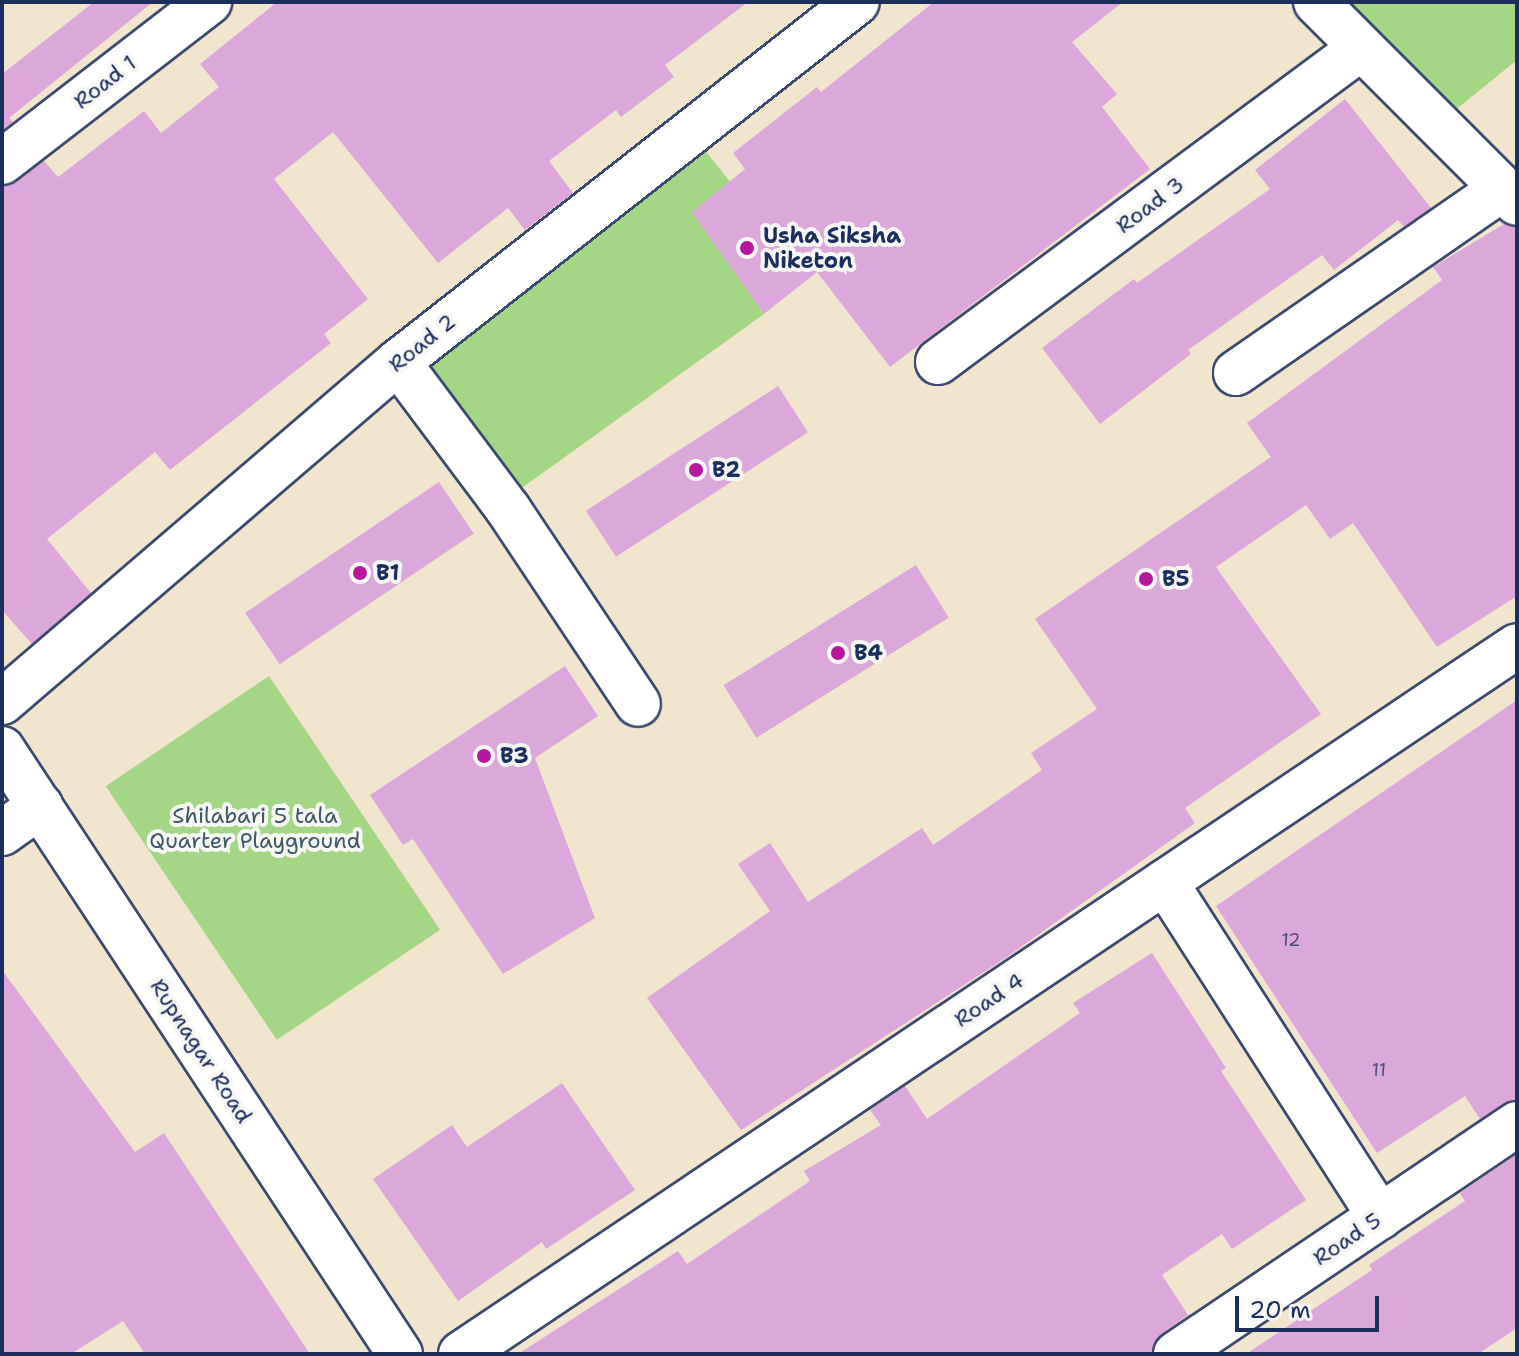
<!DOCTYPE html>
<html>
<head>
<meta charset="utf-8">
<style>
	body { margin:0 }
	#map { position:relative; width:1519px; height:1356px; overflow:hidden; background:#f2e5ce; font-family:"Shantell Sans",sans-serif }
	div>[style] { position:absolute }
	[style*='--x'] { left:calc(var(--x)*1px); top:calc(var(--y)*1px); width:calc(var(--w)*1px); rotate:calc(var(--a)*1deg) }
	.green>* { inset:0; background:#a3d685; transform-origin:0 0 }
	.building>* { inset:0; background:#dca7db; transform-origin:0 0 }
	.roads { filter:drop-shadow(2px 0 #3b4a6f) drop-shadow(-2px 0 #3b4a6f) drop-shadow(0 2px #3b4a6f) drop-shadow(0 -2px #3b4a6f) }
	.minor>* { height:44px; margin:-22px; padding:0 22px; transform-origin:22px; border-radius:22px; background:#fff }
	.dots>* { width:22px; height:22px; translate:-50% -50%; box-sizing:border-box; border:4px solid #f6f6f2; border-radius:50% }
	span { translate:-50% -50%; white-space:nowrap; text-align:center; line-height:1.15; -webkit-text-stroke:8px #f6f6f2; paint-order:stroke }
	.number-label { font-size:18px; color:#4b4d7d }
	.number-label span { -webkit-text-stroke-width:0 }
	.street-label { font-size:22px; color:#1b2f5e }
	.poi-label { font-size:22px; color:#1b2f5e; font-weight:700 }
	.left { translate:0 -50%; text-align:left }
	.park-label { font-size:22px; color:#3d5968 }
	.frame { position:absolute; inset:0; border:4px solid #1b2f5e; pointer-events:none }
	.scale { position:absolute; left:1235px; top:1296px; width:144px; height:36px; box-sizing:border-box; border:4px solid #1b2f5e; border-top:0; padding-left:10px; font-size:24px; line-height:28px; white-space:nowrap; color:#1b2f5e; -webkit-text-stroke:6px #f6f6f2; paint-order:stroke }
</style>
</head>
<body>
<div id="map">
	<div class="green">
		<div style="clip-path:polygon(1316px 2px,1517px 2px,1517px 60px,1438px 124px)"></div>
		<div style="clip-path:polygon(701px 145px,730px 182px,692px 212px,764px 314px,512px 495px,410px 365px)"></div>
		<div style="left:269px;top:676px;width:306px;height:197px;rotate:56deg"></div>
	</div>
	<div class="building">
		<div style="clip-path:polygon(94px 2px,153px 2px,9px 118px,13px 122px,2px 130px,2px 74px)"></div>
		<div style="clip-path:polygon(277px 2px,748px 2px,665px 65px,674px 77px,621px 117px,616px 110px,549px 161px,573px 193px,525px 230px,508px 208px,438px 263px,333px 132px,274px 179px,368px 299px,324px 334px,331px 343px,170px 470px,155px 452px,47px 539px,91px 593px,32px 644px,2px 610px,2px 186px,44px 161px,58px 177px,144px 111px,161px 133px,219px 87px,200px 64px)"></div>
		<div style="clip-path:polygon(934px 2px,1123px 2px,1072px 42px,1117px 94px,1102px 107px,1150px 169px,890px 367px,817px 272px,764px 314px,692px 212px,745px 169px,733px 153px,817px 87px,821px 92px)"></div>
		<div style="clip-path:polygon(1345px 99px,1431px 208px,1404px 227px,1398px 220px,1334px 270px,1322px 255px,1188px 350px,1191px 354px,1100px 424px,1042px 348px,1134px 279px,1137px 283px,1270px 189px,1255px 170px)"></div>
		<div style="clip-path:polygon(1504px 224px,1517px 227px,1517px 596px,1437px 647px,1353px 523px,1330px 539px,1306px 505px,1216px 567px,1321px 714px,1185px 808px,1195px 823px,1007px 957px,741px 1130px,647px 998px,770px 911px,738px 864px,770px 843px,808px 902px,922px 828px,933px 845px,1042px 770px,1031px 753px,1097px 709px,1035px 619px,1271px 457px,1247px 423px,1442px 280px,1433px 267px)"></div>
		<div style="left:778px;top:386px;width:55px;height:229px;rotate:57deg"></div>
		<div style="left:439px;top:482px;width:62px;height:234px;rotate:56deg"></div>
		<div style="left:916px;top:565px;width:62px;height:227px;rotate:58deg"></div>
		<div style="clip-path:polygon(565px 666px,598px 716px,535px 758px,595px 918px,503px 974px,413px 839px,403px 845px,370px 795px)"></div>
		<div style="clip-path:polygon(1517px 700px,1517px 1099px,1480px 1119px,1465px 1096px,1377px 1153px,1216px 906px)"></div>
		<div style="clip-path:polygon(1152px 953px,1226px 1068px,1221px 1071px,1306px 1200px,1232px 1249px,1222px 1234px,1162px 1275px,1188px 1315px,1161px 1334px,1151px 1354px,518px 1354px,678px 1251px,687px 1264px,810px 1181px,804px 1171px,881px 1125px,870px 1110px,905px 1086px,927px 1119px,1080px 1013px,1073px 1003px)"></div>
		<div style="clip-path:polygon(2px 970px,135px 1152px,164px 1133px,310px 1354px,145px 1354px,123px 1321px,71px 1354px,2px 1354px)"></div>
		<div style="clip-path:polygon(562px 1083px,635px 1190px,546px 1249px,542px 1242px,458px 1301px,373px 1179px,452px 1125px,467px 1147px)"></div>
		<div style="clip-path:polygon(1517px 1154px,1517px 1328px,1478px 1354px,1246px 1354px,1372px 1270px,1369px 1265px,1465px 1201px,1460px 1193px)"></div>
	</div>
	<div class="roads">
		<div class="minor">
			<div style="--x:1316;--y:2;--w:284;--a:45"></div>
			<div style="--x:2;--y:162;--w:262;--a:-37.7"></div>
			<div style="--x:398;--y:362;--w:184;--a:53.2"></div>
			<div style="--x:508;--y:509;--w:234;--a:56.3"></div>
			<div style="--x:938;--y:362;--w:527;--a:-36.59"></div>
			<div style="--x:1236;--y:373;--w:323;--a:-34.7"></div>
			<div style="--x:2;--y:702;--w:522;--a:-40.65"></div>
			<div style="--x:398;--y:362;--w:583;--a:-38.11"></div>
			<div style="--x:2;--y:749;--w:724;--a:56.66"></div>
			<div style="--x:2;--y:833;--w:47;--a:-35.4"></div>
			<div style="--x:1165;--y:882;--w:398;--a:57.3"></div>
			<div style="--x:461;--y:1354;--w:1271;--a:-33.84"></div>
			<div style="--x:1176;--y:1354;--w:411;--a:-34"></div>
		</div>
	</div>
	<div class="dots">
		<div style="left:747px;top:248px;background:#b5179e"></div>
		<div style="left:696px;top:470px;background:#b5179e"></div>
		<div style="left:360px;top:573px;background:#b5179e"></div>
		<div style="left:1146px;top:579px;background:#b5179e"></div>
		<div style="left:838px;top:653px;background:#b5179e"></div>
		<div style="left:484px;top:756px;background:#b5179e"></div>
	</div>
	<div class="number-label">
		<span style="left:1291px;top:940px">12</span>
		<span style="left:1379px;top:1070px">11</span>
	</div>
	<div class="street-label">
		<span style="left:105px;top:82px;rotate:-38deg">Road 1</span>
		<span style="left:1150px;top:205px;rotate:-37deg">Road 3</span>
		<span style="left:422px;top:343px;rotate:-39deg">Road 2</span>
		<span style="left:989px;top:1000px;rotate:-34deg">Road 4</span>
		<span style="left:201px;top:1051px;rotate:57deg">Rupnagar Road</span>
		<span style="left:1347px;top:1239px;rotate:-34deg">Road 5</span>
	</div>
	<div class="poi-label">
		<span class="left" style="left:763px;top:248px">Usha Siksha<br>Niketon</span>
		<span class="left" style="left:712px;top:470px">B2</span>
		<span class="left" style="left:376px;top:573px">B1</span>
		<span class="left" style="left:1162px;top:579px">B5</span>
		<span class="left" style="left:854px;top:653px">B4</span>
		<span class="left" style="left:500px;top:756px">B3</span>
	</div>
	<div class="park-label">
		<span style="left:255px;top:828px">Shilabari 5 tala<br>Quarter Playground</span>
	</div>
	<div class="frame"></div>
	<div class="scale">20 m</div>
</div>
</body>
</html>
